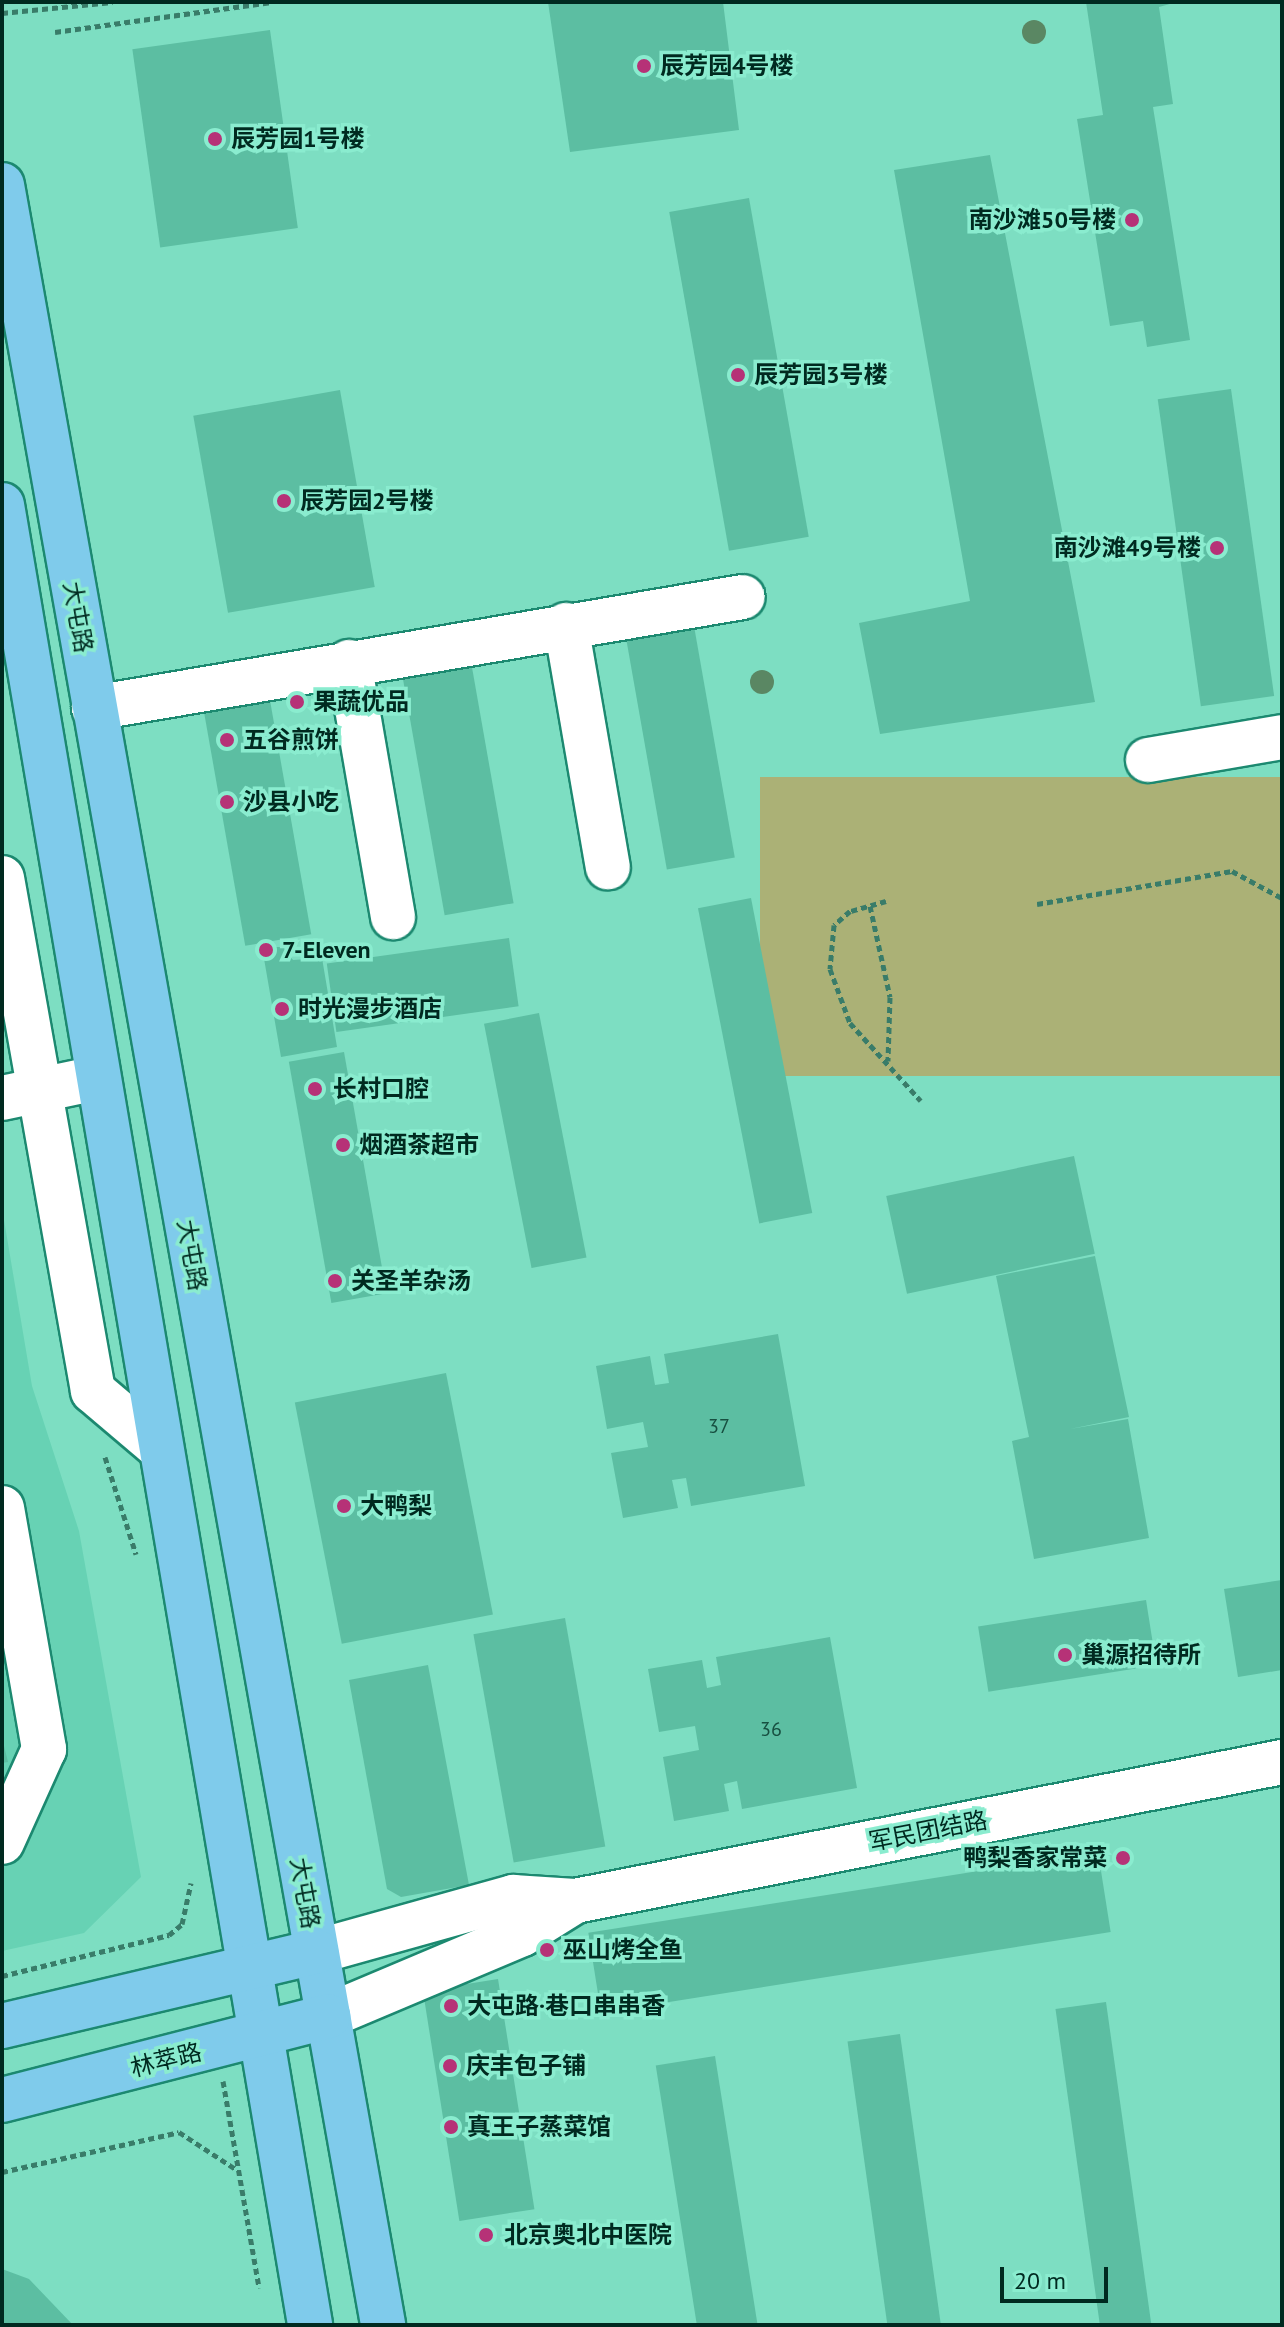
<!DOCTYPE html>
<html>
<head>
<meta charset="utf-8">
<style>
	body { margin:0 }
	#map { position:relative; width:1284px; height:2327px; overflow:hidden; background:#7ddec2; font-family:"PT Sans","Noto Sans SC",sans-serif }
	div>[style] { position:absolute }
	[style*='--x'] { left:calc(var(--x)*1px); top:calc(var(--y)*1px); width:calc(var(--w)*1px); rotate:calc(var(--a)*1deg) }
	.built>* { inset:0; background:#67d2b4 }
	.green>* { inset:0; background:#abb176; transform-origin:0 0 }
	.building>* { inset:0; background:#5cbea2; transform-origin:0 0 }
	.path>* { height:5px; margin-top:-2.5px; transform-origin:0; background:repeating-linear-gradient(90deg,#397c69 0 6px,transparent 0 10px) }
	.roads { filter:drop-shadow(2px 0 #1c8970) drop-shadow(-2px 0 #1c8970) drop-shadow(0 2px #1c8970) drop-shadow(0 -2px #1c8970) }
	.minor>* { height:44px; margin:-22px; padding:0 22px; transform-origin:22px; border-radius:22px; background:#fff }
	.major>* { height:44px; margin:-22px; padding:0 22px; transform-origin:22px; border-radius:22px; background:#7fcbeb }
	.trees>* { width:24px; height:24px; margin:-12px; border-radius:50%; background:#5a8763 }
	.dots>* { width:22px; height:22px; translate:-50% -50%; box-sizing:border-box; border:4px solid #8aeccf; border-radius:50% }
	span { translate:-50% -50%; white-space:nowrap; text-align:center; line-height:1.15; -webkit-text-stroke:7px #8aeccf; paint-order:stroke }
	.number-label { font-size:20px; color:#174f40 }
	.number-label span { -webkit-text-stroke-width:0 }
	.poi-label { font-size:24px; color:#002a20; font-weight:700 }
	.left { translate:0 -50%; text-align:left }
	.right { translate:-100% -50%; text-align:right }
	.street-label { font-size:24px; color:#002a20 }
	.frame { position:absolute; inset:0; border:4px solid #002a20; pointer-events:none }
	.scale { position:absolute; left:1000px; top:2267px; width:108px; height:36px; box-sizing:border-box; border:4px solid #002a20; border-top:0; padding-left:10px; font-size:24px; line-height:28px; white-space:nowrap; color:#002a20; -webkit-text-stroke:6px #8aeccf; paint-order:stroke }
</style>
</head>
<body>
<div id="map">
	<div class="built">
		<div style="clip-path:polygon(2px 1208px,32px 1386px,79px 1531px,141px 1877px,84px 1933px,2px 1951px)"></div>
	</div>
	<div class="green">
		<div style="left:1282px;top:777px;width:299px;height:522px;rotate:90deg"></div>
	</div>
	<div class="building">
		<div style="clip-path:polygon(548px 2px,723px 2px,739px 130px,570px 152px)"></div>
		<div style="clip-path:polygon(1086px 2px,1177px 2px,1159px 7px,1173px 104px,1153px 107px,1190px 340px,1147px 347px,1143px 321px,1110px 326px,1077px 119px,1103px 115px)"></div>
		<div style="left:270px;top:30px;width:200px;height:139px;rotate:82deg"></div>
		<div style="clip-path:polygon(990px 155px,1095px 702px,880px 734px,859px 623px,970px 601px,894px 170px)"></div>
		<div style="left:749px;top:198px;width:344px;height:81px;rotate:80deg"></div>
		<div style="left:1231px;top:389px;width:310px;height:74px;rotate:82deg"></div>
		<div style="left:340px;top:390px;width:200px;height:149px;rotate:80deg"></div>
		<div style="left:694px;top:626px;width:235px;height:69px;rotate:80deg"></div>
		<div style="left:470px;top:656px;width:251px;height:70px;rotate:80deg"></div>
		<div style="left:268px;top:689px;width:249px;height:67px;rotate:80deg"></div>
		<div style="left:751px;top:898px;width:321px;height:54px;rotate:79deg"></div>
		<div style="left:509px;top:938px;width:69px;height:184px;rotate:82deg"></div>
		<div style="clip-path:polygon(262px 947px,283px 947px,293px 960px,322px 958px,337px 1047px,281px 1057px)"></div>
		<div style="left:539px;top:1013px;width:249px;height:56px;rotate:79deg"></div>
		<div style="left:344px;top:1052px;width:245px;height:56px;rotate:80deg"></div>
		<div style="left:1074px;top:1156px;width:100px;height:192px;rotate:78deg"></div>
		<div style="clip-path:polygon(1095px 1256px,1129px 1417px,1070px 1429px,1128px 1419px,1149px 1538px,1034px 1559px,1012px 1441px,1029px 1437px,996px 1276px)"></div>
		<div style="clip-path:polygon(778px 1334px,805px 1486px,691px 1506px,686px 1478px,672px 1480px,678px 1508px,623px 1518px,611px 1453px,648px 1447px,643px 1422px,607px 1429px,596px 1366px,650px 1356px,655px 1385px,669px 1383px,664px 1354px)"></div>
		<div style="left:446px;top:1373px;width:246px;height:154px;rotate:79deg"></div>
		<div style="clip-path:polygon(1282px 1580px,1282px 1670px,1238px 1677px,1224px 1589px)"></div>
		<div style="left:1146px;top:1600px;width:66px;height:170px;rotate:81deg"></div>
		<div style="left:565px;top:1618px;width:232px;height:93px;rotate:80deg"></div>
		<div style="clip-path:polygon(830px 1637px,857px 1788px,742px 1809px,737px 1781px,724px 1784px,729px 1811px,674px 1821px,663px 1757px,699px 1750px,695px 1726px,659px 1732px,648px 1669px,702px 1660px,707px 1688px,721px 1685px,716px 1657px)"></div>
		<div style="clip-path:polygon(428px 1665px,469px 1885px,401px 1897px,387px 1889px,349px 1680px)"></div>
		<div style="clip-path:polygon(2px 1738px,8px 1762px,2px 1763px)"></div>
		<div style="left:1098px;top:1852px;width:81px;height:516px;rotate:81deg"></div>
		<div style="left:498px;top:1979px;width:233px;height:76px;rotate:81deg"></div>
		<div style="left:1106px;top:2002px;width:326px;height:51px;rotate:82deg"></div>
		<div style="left:900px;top:2034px;width:294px;height:53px;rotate:82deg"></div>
		<div style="left:715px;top:2056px;width:272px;height:60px;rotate:81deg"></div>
		<div style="clip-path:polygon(2px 2269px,29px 2279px,73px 2325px,2px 2325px)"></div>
	</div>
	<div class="path">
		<div style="--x:2;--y:13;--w:111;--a:-5.7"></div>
		<div style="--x:55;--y:32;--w:219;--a:-7.9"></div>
		<div style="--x:886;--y:901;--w:37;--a:164"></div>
		<div style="--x:850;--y:911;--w:21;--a:139"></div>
		<div style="--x:834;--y:925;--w:44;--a:95.2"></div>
		<div style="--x:830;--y:969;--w:58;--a:69.7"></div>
		<div style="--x:850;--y:1023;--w:105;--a:47.7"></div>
		<div style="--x:1037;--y:904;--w:198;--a:-9.6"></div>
		<div style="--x:1232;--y:871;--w:57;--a:28.4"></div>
		<div style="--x:870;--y:906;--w:93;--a:77.6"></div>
		<div style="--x:890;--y:997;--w:64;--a:91.8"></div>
		<div style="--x:105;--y:1457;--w:102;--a:72.3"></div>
		<div style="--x:2;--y:1976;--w:172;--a:-13.8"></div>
		<div style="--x:169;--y:1935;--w:17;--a:-40"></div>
		<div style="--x:182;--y:1924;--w:42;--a:-77.6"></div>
		<div style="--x:223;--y:2081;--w:210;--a:80.1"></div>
		<div style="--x:2;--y:2172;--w:181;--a:-12.7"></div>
		<div style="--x:179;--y:2132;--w:69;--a:33.2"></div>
	</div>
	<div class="roads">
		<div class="minor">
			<div style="--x:566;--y:625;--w:246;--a:80.2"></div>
			<div style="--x:349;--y:662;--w:259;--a:80.2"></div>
			<div style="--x:94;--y:708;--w:658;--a:-9.71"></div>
			<div style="--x:1148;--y:760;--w:136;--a:-9.7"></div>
			<div style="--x:2;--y:878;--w:521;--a:79.94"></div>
			<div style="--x:93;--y:1391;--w:87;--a:40.3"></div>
			<div style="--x:2;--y:1098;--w:97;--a:-11.9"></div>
			<div style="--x:2;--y:1508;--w:245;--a:80.1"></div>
			<div style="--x:44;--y:1749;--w:102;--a:114.3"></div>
			<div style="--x:316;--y:1952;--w:205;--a:-15.6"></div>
			<div style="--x:513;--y:1897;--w:62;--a:3.7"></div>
			<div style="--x:575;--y:1901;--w:721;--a:-11.12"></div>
			<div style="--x:328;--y:2016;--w:211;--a:-22.9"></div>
			<div style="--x:522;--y:1934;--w:62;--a:-31.9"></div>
		</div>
		<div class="major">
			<div style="--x:2;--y:185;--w:2174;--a:79.9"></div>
			<div style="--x:2;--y:505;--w:1846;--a:80.39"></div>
			<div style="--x:2;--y:2026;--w:323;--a:-13.3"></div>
			<div style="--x:2;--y:2100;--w:337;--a:-14.4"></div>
		</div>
	</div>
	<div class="trees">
		<div style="left:1034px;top:32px"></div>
		<div style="left:762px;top:682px"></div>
	</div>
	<div class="dots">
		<div style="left:644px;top:66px;background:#b63277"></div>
		<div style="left:215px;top:139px;background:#b63277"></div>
		<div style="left:1132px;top:220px;background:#b63277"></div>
		<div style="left:738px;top:375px;background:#b63277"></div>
		<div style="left:284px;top:501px;background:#b63277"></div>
		<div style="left:1217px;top:548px;background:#b63277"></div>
		<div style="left:297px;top:702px;background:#b63277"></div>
		<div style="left:227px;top:740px;background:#b63277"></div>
		<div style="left:227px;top:802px;background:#b63277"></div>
		<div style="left:266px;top:950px;background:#b63277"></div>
		<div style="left:282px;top:1009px;background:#b63277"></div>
		<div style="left:315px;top:1089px;background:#b63277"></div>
		<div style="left:343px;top:1145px;background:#b63277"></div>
		<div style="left:335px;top:1281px;background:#b63277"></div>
		<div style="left:344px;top:1506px;background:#b63277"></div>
		<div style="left:1065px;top:1655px;background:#b63277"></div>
		<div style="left:1123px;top:1858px;background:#b63277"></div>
		<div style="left:547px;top:1950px;background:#b63277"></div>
		<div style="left:451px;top:2006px;background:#b63277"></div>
		<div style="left:450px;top:2066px;background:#b63277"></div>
		<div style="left:451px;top:2127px;background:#b63277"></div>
		<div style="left:486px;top:2235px;background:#b63277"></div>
	</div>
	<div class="number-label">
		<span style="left:719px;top:1426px">37</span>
		<span style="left:771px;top:1729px">36</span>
	</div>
	<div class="poi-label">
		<span class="left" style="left:660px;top:66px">辰芳园4号楼</span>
		<span class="left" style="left:231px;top:139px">辰芳园1号楼</span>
		<span class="right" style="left:1116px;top:220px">南沙滩50号楼</span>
		<span class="left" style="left:754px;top:375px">辰芳园3号楼</span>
		<span class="left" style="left:300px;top:501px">辰芳园2号楼</span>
		<span class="right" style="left:1201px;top:548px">南沙滩49号楼</span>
		<span class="left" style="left:313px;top:702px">果蔬优品</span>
		<span class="left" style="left:243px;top:740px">五谷煎饼</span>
		<span class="left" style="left:243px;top:802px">沙县小吃</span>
		<span class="left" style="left:282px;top:950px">7-Eleven</span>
		<span class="left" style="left:298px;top:1009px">时光漫步酒店</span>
		<span class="left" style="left:333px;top:1089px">长村口腔</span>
		<span class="left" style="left:359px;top:1145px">烟酒茶超市</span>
		<span class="left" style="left:351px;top:1281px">关圣羊杂汤</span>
		<span class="left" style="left:360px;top:1506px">大鸭梨</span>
		<span class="left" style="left:1081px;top:1655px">巢源招待所</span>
		<span class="right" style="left:1107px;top:1858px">鸭梨香家常菜</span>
		<span class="left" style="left:563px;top:1950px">巫山烤全鱼</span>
		<span class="left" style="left:467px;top:2006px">大屯路·巷口串串香</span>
		<span class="left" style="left:466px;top:2066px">庆丰包子铺</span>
		<span class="left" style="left:467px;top:2127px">真王子蒸菜馆</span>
		<span class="left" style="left:504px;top:2235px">北京奥北中医院</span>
	</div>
	<div class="street-label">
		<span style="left:78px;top:617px;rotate:80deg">大屯路</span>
		<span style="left:192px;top:1255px;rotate:80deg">大屯路</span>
		<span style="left:928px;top:1831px;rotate:-11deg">军民团结路</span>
		<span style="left:305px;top:1893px;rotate:80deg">大屯路</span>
		<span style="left:166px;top:2060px;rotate:-14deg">林萃路</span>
	</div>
	<div class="frame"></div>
	<div class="scale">20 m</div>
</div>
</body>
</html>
